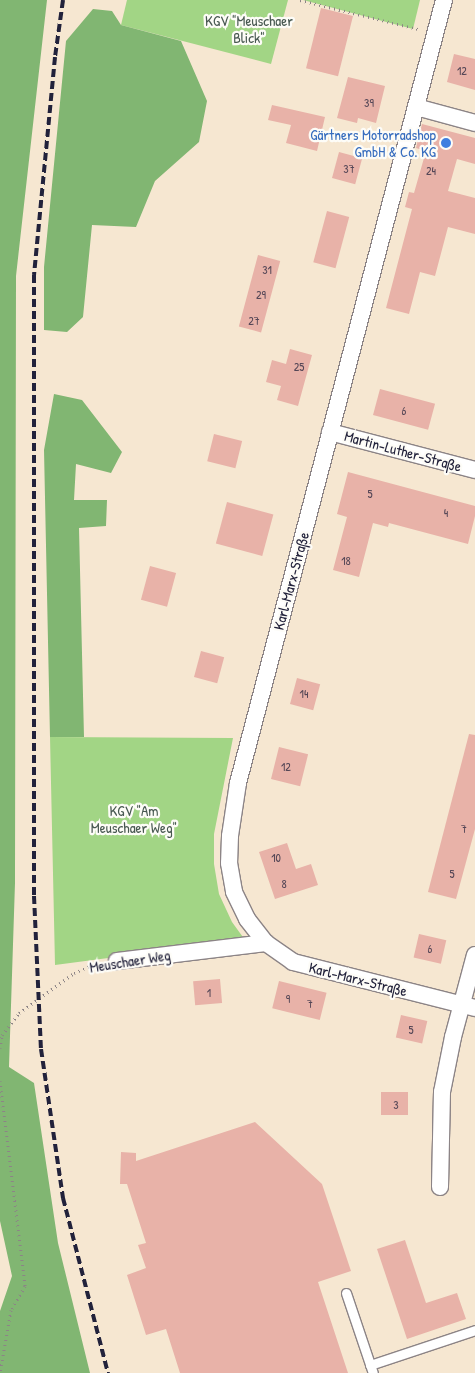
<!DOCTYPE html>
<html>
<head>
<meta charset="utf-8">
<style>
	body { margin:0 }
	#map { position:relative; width:475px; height:1373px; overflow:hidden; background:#f6e7d1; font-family:"Patrick Hand",sans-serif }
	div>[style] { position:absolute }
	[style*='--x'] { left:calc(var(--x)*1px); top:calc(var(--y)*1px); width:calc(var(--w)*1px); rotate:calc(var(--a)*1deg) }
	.green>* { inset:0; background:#a2d585 }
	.forest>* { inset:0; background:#81b672 }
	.building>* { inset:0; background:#e8b2a8; transform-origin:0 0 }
	.path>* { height:3px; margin-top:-1.5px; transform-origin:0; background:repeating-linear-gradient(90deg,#8c8486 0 1px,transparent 0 5px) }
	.roads { filter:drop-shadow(1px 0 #8c8486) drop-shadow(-1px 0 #8c8486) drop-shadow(0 1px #8c8486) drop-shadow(0 -1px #8c8486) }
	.service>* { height:9px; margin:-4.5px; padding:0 4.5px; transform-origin:4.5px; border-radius:4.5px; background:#fff }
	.minor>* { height:16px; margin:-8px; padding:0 8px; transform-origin:8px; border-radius:8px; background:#fff }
	.rail>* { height:4px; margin-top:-2px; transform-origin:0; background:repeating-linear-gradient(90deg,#22223b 0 8px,transparent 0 12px) }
	.dots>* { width:14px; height:14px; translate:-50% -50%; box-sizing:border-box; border:2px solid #fdfcf7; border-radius:50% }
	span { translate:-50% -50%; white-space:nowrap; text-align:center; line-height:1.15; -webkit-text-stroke:4.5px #fdfcf7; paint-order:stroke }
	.number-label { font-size:12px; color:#544656 }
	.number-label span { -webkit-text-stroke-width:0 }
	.park-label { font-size:15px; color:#485851 }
	.shop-label { font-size:15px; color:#366cbe }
	.right { translate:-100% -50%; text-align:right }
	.street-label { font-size:15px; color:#22223b }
</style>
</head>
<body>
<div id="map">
	<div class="green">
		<div style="clip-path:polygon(127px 0,288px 0,271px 64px,121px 25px)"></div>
		<div style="clip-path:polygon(303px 0,420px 0,413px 29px)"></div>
		<div style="clip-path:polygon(50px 737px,233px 738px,214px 834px,214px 864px,219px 894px,232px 922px,245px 940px,55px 965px)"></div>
	</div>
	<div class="forest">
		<div style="clip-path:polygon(0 0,47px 0,16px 276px,15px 883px,9px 1067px,34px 1083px,58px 1243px,90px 1373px,0 1373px,0 1311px,12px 1276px,0 1221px)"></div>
		<div style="clip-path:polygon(93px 9px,112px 11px,121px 25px,181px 41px,207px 101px,199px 142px,155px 181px,136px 227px,92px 225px,83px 317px,67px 332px,44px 330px,44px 267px,66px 41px)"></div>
		<div style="clip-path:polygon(54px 394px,82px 400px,122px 452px,111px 473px,76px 464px,74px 500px,107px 500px,106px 526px,79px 528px,84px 737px,50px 737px,44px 450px)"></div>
	</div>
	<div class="building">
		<div style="left:321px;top:8px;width:33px;height:62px;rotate:14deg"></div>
		<div style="clip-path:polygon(454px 54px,475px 59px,475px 90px,447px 82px)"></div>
		<div style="clip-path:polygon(348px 77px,385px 86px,376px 123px,358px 118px,357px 123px,337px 118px)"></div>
		<div style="clip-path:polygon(272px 105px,325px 117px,317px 151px,286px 143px,291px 125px,268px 120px)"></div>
		<div style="clip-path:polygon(422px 124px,475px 138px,475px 164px,457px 159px,448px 191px,475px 198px,475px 234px,448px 227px,435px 276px,420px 272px,409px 314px,386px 308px,412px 209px,405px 207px,409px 192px,414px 193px,426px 151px,416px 148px)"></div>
		<div style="left:339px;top:152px;width:24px;height:27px;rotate:15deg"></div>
		<div style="left:327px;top:211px;width:23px;height:53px;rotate:15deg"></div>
		<div style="left:258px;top:255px;width:23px;height:74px;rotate:15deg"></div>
		<div style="clip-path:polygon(290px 349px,312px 355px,298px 406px,277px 400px,281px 386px,266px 382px,272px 360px,286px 364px)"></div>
		<div style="left:380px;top:389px;width:57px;height:27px;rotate:15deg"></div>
		<div style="left:214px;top:434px;width:29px;height:28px;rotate:14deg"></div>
		<div style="clip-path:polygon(348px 472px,475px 506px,475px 516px,468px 544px,389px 523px,388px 527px,373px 523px,359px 577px,333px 570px,347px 517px,337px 514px)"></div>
		<div style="left:227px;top:502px;width:48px;height:43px;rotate:15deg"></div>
		<div style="left:150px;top:566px;width:27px;height:35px;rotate:15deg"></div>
		<div style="left:201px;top:651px;width:24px;height:27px;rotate:15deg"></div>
		<div style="left:297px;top:678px;width:24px;height:27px;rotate:15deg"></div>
		<div style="clip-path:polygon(469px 734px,475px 735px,475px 829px,456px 899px,428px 892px)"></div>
		<div style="left:279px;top:747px;width:30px;height:33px;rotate:14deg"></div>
		<div style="clip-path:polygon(287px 843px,296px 869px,311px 864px,318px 885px,275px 899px,259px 852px)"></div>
		<div style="left:419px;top:934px;width:28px;height:24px;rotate:13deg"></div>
		<div style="left:220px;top:979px;width:24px;height:27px;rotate:85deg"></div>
		<div style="left:279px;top:981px;width:49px;height:28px;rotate:14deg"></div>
		<div style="left:401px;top:1015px;width:27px;height:23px;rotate:13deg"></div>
		<div style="left:381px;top:1092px;width:27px;height:23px"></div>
		<div style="clip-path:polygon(255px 1122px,322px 1184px,351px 1271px,318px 1282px,348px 1373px,180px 1373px,166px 1329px,146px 1335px,127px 1275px,146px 1268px,138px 1245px,146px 1243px,127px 1184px,120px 1184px,121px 1152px,136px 1153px,136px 1161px)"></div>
		<div style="clip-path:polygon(405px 1240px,426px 1303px,457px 1293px,466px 1319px,407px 1339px,377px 1249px)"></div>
	</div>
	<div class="path">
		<div style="--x:300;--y:0;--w:122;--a:13.8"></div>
		<div style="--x:0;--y:1048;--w:13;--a:-81"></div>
		<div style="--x:2;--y:1035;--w:28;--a:-52"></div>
		<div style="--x:19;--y:1013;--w:68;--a:-36"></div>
		<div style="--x:74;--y:973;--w:17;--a:-24"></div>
		<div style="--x:90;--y:966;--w:11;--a:-10"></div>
		<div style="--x:0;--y:1081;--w:207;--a:83"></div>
		<div style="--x:25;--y:1286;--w:28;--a:120"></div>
		<div style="--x:11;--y:1310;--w:64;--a:99.9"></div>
	</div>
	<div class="roads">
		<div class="service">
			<div style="--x:346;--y:1293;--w:84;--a:71.4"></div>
			<div style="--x:370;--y:1365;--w:111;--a:-18.4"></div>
		</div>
		<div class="minor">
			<div style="--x:444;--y:0;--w:810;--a:104.74"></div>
			<div style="--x:238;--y:783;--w:54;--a:98.6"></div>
			<div style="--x:230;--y:836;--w:27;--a:92"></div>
			<div style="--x:229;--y:863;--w:29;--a:80"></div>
			<div style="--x:234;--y:892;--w:30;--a:64"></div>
			<div style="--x:247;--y:919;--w:31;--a:52"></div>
			<div style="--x:266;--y:943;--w:33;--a:35"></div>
			<div style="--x:293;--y:962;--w:188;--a:14.2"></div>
			<div style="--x:416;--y:107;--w:61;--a:15.2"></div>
			<div style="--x:330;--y:432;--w:150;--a:14.7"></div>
			<div style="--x:117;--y:961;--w:150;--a:-6.9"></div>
			<div style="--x:440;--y:1187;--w:95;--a:-88.8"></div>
			<div style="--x:442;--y:1092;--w:56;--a:-78.7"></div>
			<div style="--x:453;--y:1037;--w:85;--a:-75"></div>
		</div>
	</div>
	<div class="rail">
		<div style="--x:63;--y:0;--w:58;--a:98"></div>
		<div style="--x:55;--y:57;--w:219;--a:95.5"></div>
		<div style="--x:34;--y:275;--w:621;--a:90"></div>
		<div style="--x:34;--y:896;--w:153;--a:87.4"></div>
		<div style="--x:41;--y:1049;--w:151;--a:81.6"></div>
		<div style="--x:63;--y:1198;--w:181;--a:75.6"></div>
	</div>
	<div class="dots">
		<div style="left:446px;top:143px;background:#3f7fe0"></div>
	</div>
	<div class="number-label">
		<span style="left:462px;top:71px">12</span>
		<span style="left:369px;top:103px">39</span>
		<span style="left:349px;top:169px">37</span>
		<span style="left:431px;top:171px">24</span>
		<span style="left:267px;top:270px">31</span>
		<span style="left:261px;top:295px">29</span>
		<span style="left:254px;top:321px">27</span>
		<span style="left:299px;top:367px">25</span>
		<span style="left:404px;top:411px">6</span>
		<span style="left:370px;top:494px">5</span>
		<span style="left:446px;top:513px">4</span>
		<span style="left:346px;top:561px">18</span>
		<span style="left:304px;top:694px">14</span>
		<span style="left:286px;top:767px">12</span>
		<span style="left:464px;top:829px">7</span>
		<span style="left:276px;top:858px">10</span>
		<span style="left:452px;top:874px">5</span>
		<span style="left:284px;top:884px">8</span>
		<span style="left:430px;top:949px">6</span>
		<span style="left:209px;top:993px">1</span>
		<span style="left:288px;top:999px">9</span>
		<span style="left:310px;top:1004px">7</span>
		<span style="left:411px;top:1030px">5</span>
		<span style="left:396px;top:1105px">3</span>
	</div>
	<div class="park-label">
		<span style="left:249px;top:29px">KGV "Meuschaer<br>Blick"</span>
		<span style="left:134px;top:819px">KGV "Am<br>Meuschaer Weg"</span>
	</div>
	<div class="shop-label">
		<span class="right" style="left:436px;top:143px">Gärtners Motorradshop<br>GmbH &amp; Co. KG</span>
	</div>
	<div class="street-label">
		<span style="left:403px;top:451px;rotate:15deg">Martin-Luther-Straße</span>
		<span style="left:291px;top:581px;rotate:-75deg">Karl-Marx-Straße</span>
		<span style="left:130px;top:961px;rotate:-9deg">Meuschaer Weg</span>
		<span style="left:358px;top:979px;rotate:14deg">Karl-Marx-Straße</span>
	</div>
</div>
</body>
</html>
